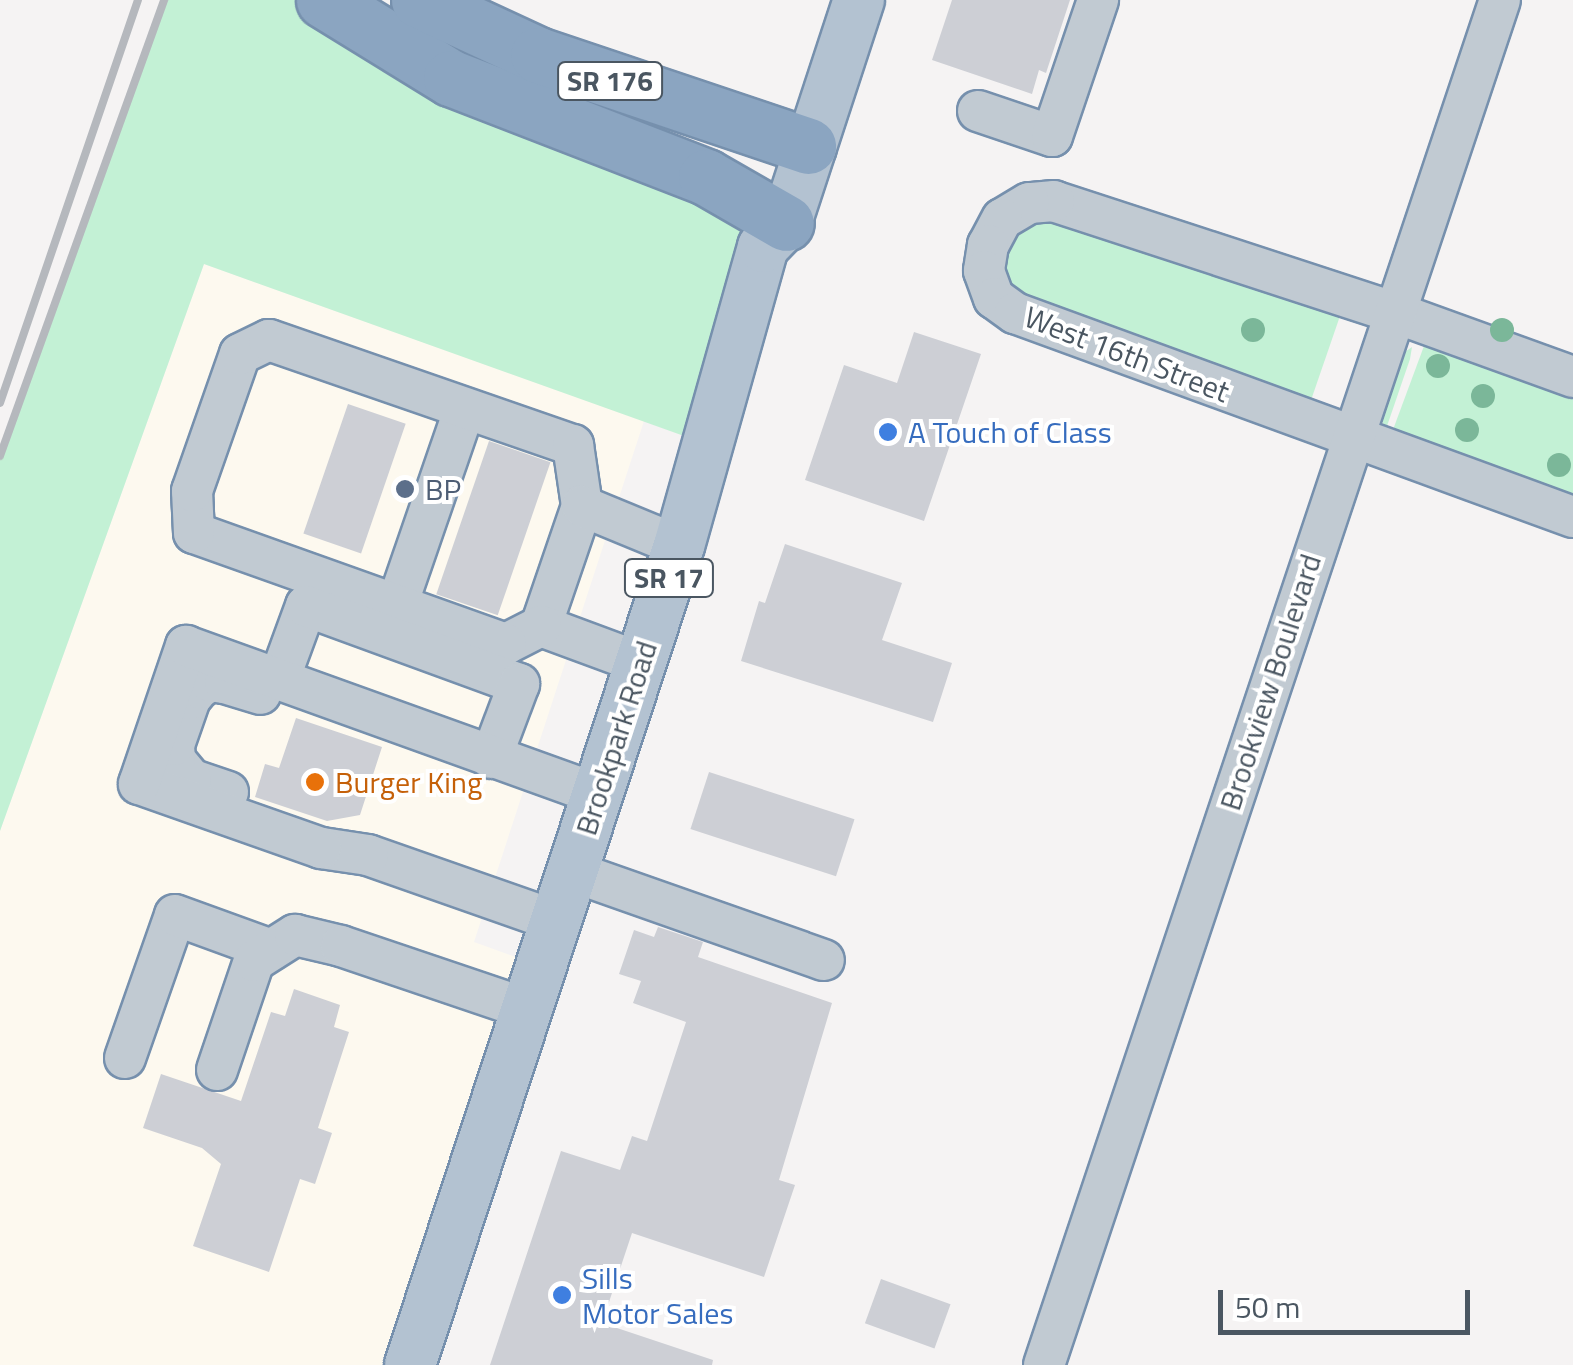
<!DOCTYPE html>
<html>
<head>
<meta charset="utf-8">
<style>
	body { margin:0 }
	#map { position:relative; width:1573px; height:1365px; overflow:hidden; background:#f5f3f3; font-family:"Titillium Web",sans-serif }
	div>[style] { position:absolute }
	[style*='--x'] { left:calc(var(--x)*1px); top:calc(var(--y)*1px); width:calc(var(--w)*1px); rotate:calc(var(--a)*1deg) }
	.commercial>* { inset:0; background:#fdf9ef }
	.green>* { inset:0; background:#c3f1d5 }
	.building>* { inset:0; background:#cdcfd5; transform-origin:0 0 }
	.roads { filter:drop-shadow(2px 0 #7690ad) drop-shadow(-2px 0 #7690ad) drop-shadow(0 2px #7690ad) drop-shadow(0 -2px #7690ad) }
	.minor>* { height:40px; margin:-20px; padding:0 20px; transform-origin:20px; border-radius:20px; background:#c1cad2 }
	.major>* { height:50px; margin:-25px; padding:0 25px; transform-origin:25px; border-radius:25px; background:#b3c2d1 }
	.highway>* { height:55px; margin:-27.5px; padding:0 27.5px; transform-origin:27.5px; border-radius:27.5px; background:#8ba5c1 }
	.rail>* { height:8px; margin:-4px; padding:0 4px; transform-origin:4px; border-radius:4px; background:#b5b8bd }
	.trees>* { width:24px; height:24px; margin:-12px; border-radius:50%; background:#7bb799 }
	.dots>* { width:28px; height:28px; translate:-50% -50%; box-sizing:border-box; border:5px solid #fff; border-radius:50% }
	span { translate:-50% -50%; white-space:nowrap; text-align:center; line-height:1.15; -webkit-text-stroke:8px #fff; paint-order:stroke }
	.shield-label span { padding:2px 8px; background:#fff; border:2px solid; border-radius:8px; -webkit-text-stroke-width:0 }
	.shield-label { font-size:28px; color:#4a5661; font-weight:700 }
	.street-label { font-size:30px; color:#4a5661 }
	.shop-label { font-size:30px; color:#366cbe }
	.left { translate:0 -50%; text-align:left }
	.service-label { font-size:30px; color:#4e5e75 }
	.food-label { font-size:30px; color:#c56008 }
	.scale { position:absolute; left:1218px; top:1290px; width:252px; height:45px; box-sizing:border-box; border:5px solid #4a5661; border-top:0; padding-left:12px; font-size:30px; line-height:35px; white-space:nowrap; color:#4a5661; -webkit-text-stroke:8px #fff; paint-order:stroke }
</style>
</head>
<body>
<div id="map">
	<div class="commercial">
		<div style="clip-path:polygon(204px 264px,644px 421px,474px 942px,541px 966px,410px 1365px,0 1365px,0 831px)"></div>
	</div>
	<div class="green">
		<div style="clip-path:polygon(164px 0,324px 0,786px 223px,712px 446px,204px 264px,0 831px,0 456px)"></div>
		<div style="clip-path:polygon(1041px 215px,1340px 316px,1309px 406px,1026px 308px,1001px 279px,1006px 241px)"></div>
		<div style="clip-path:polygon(1424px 346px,1573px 397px,1573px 500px,1395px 436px,1394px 427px)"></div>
		<div style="clip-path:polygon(1412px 347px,1410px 359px,1386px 429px,1379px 416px,1395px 359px)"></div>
	</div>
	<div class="building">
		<div style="clip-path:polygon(952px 0,1070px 0,1046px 73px,1039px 70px,1032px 94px,932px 60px)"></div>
		<div style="clip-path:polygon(914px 332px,981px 354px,924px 521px,805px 480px,844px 365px,897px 383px)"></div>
		<div style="left:348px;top:404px;width:61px;height:137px;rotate:19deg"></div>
		<div style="left:489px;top:441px;width:65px;height:162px;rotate:19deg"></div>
		<div style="clip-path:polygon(785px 544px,902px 583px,882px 640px,952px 663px,933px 722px,741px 661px,759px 601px,765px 603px)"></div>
		<div style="clip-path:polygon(296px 718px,382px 747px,360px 815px,327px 821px,255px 797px,265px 764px,279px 768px)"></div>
		<div style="left:709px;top:772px;width:153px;height:60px;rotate:18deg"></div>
		<div style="clip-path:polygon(658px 927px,703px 942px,698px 957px,832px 1003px,779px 1180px,795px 1185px,764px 1277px,632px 1233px,602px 1323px,713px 1360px,712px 1365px,490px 1365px,561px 1151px,620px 1170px,632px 1136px,647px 1141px,686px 1022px,633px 1003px,641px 981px,619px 974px,634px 930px,654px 937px)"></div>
		<div style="clip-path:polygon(294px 989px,340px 1005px,334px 1027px,349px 1032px,318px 1128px,332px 1133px,315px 1184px,300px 1179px,269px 1272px,193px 1246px,221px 1164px,202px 1148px,143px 1128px,161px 1074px,241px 1101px,271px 1012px,285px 1016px)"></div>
		<div style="left:881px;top:1279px;width:74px;height:47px;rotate:20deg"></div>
	</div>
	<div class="roads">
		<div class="minor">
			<div style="--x:978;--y:111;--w:78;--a:18.7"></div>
			<div style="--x:1052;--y:136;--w:144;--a:-71.3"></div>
			<div style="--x:1573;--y:377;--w:188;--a:-160.1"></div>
			<div style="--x:1396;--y:313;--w:360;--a:-161.9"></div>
			<div style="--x:1054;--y:201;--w:25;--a:175"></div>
			<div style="--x:1029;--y:203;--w:31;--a:149"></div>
			<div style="--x:1002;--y:219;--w:30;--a:118"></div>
			<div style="--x:988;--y:245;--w:26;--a:99"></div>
			<div style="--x:984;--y:271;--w:29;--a:70"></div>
			<div style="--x:994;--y:298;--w:26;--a:36"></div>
			<div style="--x:1015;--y:313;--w:594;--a:20.08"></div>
			<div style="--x:397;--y:605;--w:208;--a:-71"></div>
			<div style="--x:541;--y:626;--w:127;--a:-71.1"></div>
			<div style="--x:641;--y:663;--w:107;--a:-159.7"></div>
			<div style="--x:541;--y:626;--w:39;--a:153"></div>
			<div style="--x:506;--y:644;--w:331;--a:-160.4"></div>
			<div style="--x:194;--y:533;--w:42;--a:-92.7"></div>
			<div style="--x:192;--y:491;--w:145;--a:-70.7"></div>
			<div style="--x:240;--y:354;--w:32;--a:-26"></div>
			<div style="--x:269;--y:340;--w:322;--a:19.1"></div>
			<div style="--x:573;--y:445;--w:62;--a:81.6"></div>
			<div style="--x:582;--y:506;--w:105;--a:22.4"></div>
			<div style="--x:280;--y:677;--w:76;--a:-69.9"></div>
			<div style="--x:306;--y:606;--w:227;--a:20.1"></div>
			<div style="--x:519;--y:684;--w:79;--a:110.7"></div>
			<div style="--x:228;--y:792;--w:39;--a:-161"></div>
			<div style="--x:191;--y:779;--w:25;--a:-130"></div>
			<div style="--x:175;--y:760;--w:15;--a:-94"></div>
			<div style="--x:174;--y:745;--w:49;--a:-70.8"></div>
			<div style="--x:190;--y:699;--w:14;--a:-51"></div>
			<div style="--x:199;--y:688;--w:13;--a:-32"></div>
			<div style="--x:210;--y:681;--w:15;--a:8"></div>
			<div style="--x:225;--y:683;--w:37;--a:17"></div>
			<div style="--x:571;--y:871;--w:268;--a:19.4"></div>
			<div style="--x:556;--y:921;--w:199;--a:-160.7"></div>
			<div style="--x:368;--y:855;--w:48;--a:-171.5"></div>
			<div style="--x:321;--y:848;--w:193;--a:-160.6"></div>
			<div style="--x:139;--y:784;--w:146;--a:-71.2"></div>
			<div style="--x:186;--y:646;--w:438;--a:19.8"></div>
			<div style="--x:125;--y:1058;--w:151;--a:-70.7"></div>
			<div style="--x:175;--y:915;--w:102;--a:20"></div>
			<div style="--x:217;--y:1070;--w:115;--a:-71.3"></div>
			<div style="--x:254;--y:961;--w:49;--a:-32.4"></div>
			<div style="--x:295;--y:935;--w:47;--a:13.4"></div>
			<div style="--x:341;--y:946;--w:196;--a:18.7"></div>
			<div style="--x:1044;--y:1365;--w:1439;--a:-71.53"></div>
		</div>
		<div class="major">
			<div style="--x:410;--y:1365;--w:862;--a:-71.82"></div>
			<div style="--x:679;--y:546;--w:311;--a:-74.3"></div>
			<div style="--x:763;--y:247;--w:33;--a:-46"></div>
			<div style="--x:786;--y:223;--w:235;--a:-71.9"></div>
		</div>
		<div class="highway">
			<div style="--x:324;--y:0;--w:149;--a:31.6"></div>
			<div style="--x:451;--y:78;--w:274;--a:21.2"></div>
			<div style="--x:706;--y:177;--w:92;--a:29.9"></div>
			<div style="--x:419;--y:0;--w:131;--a:24.8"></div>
			<div style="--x:538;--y:55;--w:285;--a:18.6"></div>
		</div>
	</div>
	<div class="rail">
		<div style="--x:0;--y:403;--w:426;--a:-71.1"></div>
		<div style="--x:0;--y:456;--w:485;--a:-70.2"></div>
	</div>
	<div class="trees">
		<div style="left:1253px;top:330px"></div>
		<div style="left:1502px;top:330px"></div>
		<div style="left:1438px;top:366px"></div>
		<div style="left:1483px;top:396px"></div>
		<div style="left:1467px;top:430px"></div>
		<div style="left:1559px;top:465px"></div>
	</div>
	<div class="dots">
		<div style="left:888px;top:432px;background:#3f7fe0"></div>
		<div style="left:405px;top:489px;background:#5c6f8a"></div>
		<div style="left:315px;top:782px;background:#e8710a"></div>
		<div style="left:562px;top:1295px;background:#3f7fe0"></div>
	</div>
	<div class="shield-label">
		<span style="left:610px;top:81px">SR 176</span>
		<span style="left:669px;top:578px">SR 17</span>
	</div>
	<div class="street-label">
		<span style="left:1127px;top:354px;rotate:21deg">West 16th Street</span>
		<span style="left:1270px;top:682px;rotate:-72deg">Brookview Boulevard</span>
		<span style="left:616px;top:738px;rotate:-72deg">Brookpark Road</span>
	</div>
	<div class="shop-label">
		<span class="left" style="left:908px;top:432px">A Touch of Class</span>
		<span class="left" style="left:582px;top:1295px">Sills<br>Motor Sales</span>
	</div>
	<div class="service-label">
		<span class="left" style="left:425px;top:489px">BP</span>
	</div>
	<div class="food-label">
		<span class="left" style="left:335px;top:782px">Burger King</span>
	</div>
	<div class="scale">50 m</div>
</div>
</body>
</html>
